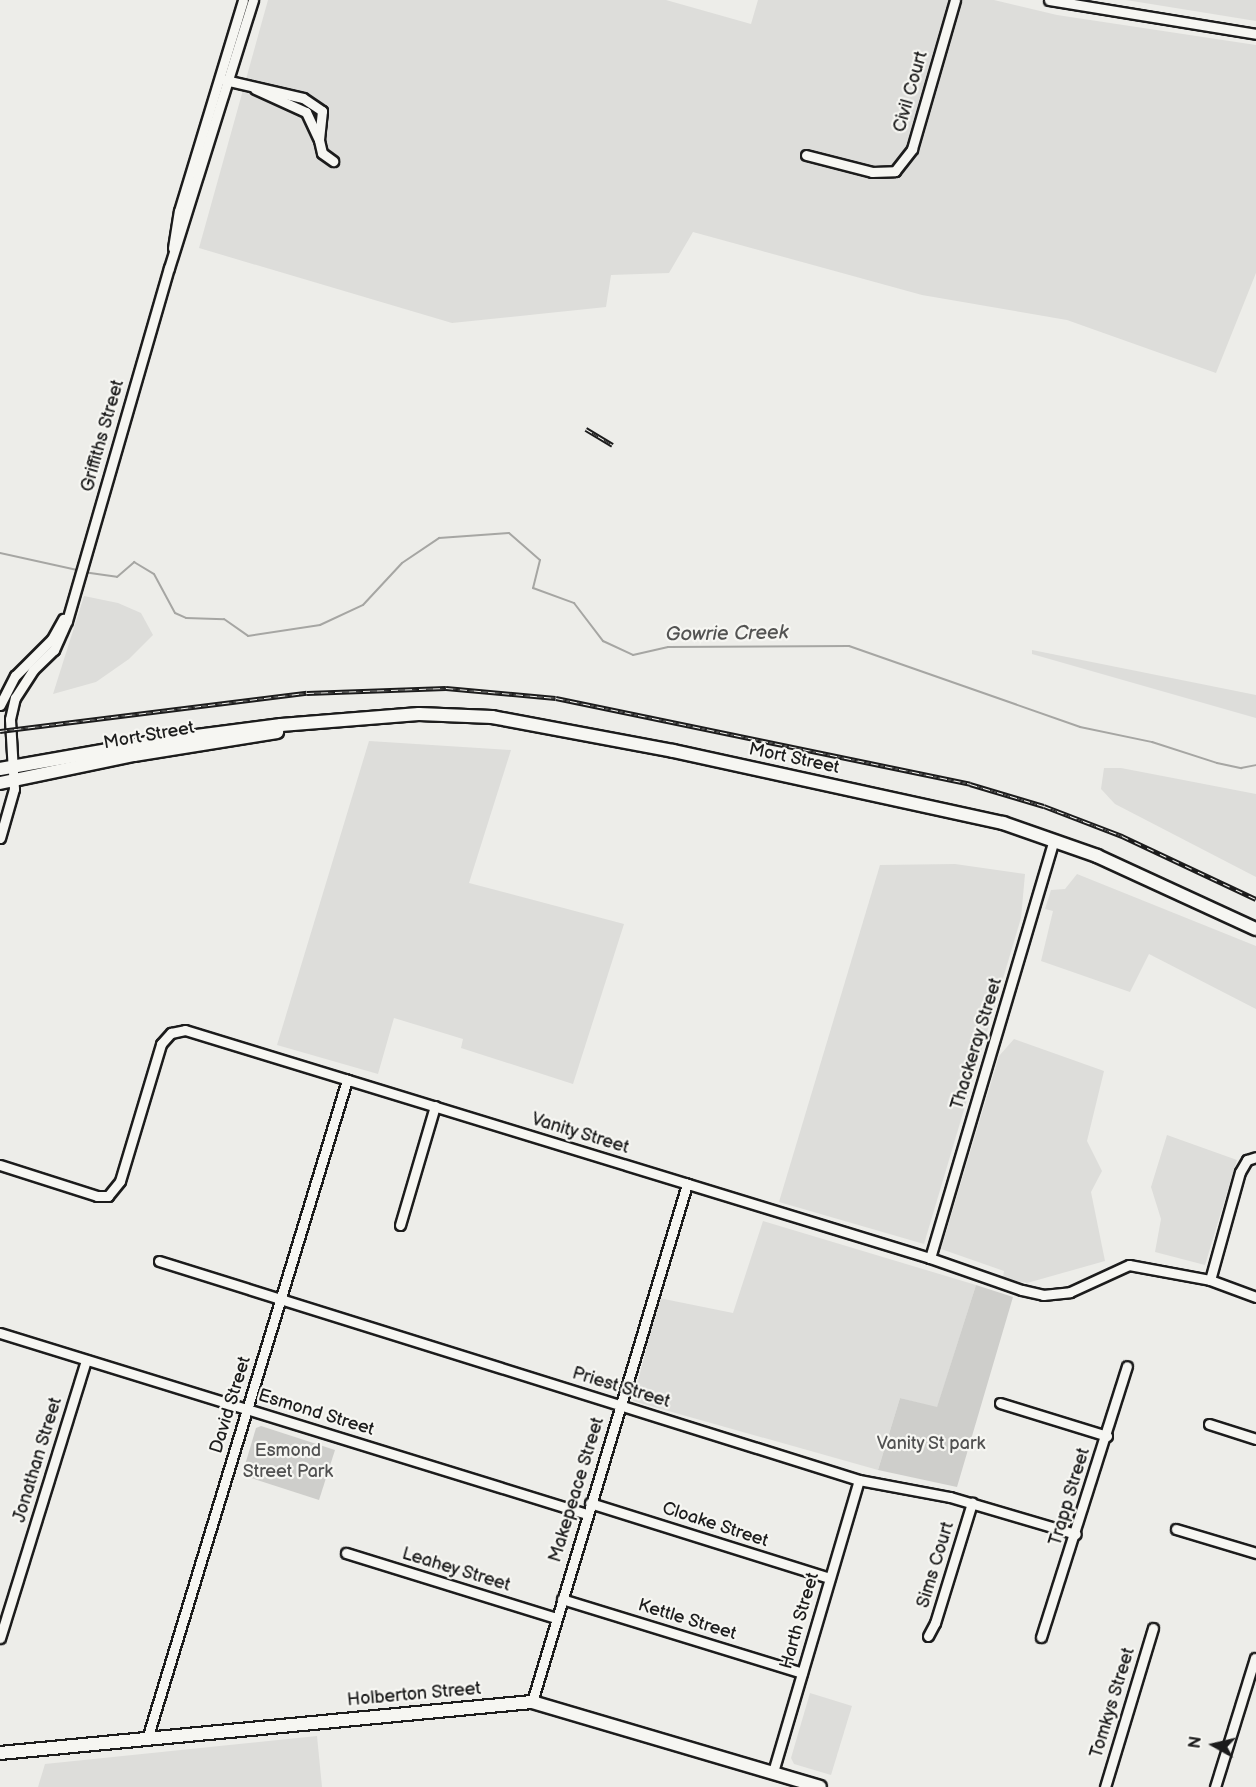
<!DOCTYPE html>
<html>
<head>
<meta charset="utf-8">
<style>
	body { margin:0 }
	#map { position:relative; width:1256px; height:1787px; overflow:hidden; background:#edede9; font-family:"Balsamiq Sans",sans-serif }
	div>[style] { position:absolute }
	[style*='--x'] { left:calc(var(--x)*1px); top:calc(var(--y)*1px); width:calc(var(--w)*1px); rotate:calc(var(--a)*1deg) }
	.built>* { inset:0; background:#ddddda }
	.green>* { inset:0; background:#cececb }
	.stream>* { height:2px; margin:-1px; padding:0 1px; transform-origin:1px; border-radius:1px; background:#a6a6a3 }
	.roads { filter:drop-shadow(2px 0 #1c1c1c) drop-shadow(-2px 0 #1c1c1c) drop-shadow(0 2px #1c1c1c) drop-shadow(0 -2px #1c1c1c) }
	.minor>* { height:9px; margin:-4.5px; padding:0 4.5px; transform-origin:4.5px; border-radius:4.5px; background:#f6f6f2 }
	.major>* { height:12px; margin:-6px; padding:0 6px; transform-origin:6px; border-radius:6px; background:#f6f6f2 }
	.rail>* { height:4.5px; margin-top:-2.25px; transform-origin:0; background:repeating-linear-gradient(90deg,#f6f6f2 0 7px,#1c1c1c 0 14px); box-sizing:border-box; border-block:2px solid #1c1c1c }
	span { translate:-50% -50%; white-space:nowrap; text-align:center; line-height:1.15; -webkit-text-stroke:4.5px #f6f6f2; paint-order:stroke }
	.street-label { font-size:18px; color:#1c1c1c }
	.park-label { font-size:18px; color:#515151 }
	.water-label { font-size:20px; color:#535352; font-style:italic }
	.north { position:absolute; left:1184px; top:1715px; width:60px; height:60px; -webkit-text-stroke:4px #f6f6f2; paint-order:stroke; rotate:278deg; font-size:16px; font-weight:700; line-height:24px; text-align:center; color:#1c1c1c }
	.north::after { content:''; display:block; margin:auto; width:21px; height:27px; background:#1c1c1c; clip-path:polygon(50% 0,100% 100%,50% 72%,0 100%) }
</style>
</head>
<body>
<div id="map">
	<div class="built">
		<div style="clip-path:polygon(268px 0,666px 0,751px 24px,758px 0,994px 0,1057px 15px,1256px 45px,1256px 273px,1216px 373px,1067px 320px,922px 295px,693px 232px,669px 273px,611px 275px,606px 307px,452px 323px,199px 248px)"></div>
		<div style="clip-path:polygon(1126px 0,1256px 0,1256px 21px)"></div>
		<div style="clip-path:polygon(84px 596px,118px 603px,141px 613px,153px 635px,129px 659px,96px 682px,53px 694px)"></div>
		<div style="clip-path:polygon(1032px 650px,1256px 695px,1256px 718px,1032px 654px)"></div>
		<div style="clip-path:polygon(369px 741px,511px 750px,469px 883px,624px 924px,573px 1084px,461px 1048px,463px 1039px,394px 1018px,378px 1074px,277px 1045px)"></div>
		<div style="clip-path:polygon(1104px 768px,1121px 768px,1256px 794px,1256px 877px,1115px 804px,1101px 789px)"></div>
		<div style="clip-path:polygon(955px 864px,1025px 874px,1021px 918px,924px 1244px,779px 1202px,880px 865px)"></div>
		<div style="clip-path:polygon(1077px 874px,1256px 946px,1256px 1009px,1149px 954px,1130px 992px,1041px 961px,1053px 911px,1045px 909px,1051px 890px,1065px 889px)"></div>
		<div style="clip-path:polygon(1014px 1039px,1104px 1071px,1087px 1141px,1102px 1171px,1091px 1192px,1105px 1261px,1027px 1283px,1003px 1278px,1004px 1271px,941px 1249px,999px 1056px)"></div>
		<div style="clip-path:polygon(1167px 1135px,1237px 1160px,1205px 1265px,1155px 1252px,1161px 1219px,1151px 1187px)"></div>
		<div style="clip-path:polygon(763px 1221px,976px 1285px,937px 1408px,900px 1398px,878px 1470px,633px 1401px,659px 1298px,733px 1313px)"></div>
		<div style="clip-path:polygon(810px 1693px,852px 1706px,831px 1775px,794px 1764px,791px 1758px)"></div>
		<div style="clip-path:polygon(317px 1736px,322px 1787px,38px 1787px,45px 1764px)"></div>
	</div>
	<div class="green">
		<div style="clip-path:polygon(976px 1285px,1013px 1297px,957px 1487px,878px 1470px,900px 1398px,937px 1407px)"></div>
		<div style="clip-path:polygon(261px 1426px,335px 1450px,319px 1500px,242px 1475px,256px 1428px)"></div>
	</div>
	<div class="stream">
		<div style="--x:0;--y:553;--w:79;--a:12.4"></div>
		<div style="--x:83;--y:572;--w:34;--a:8"></div>
		<div style="--x:117;--y:577;--w:23;--a:-41"></div>
		<div style="--x:134;--y:562;--w:23;--a:31"></div>
		<div style="--x:154;--y:574;--w:44;--a:61.7"></div>
		<div style="--x:175;--y:613;--w:12;--a:24"></div>
		<div style="--x:186;--y:618;--w:38;--a:2"></div>
		<div style="--x:224;--y:619;--w:29;--a:35"></div>
		<div style="--x:248;--y:636;--w:73;--a:-8.7"></div>
		<div style="--x:320;--y:625;--w:47;--a:-24.9"></div>
		<div style="--x:363;--y:605;--w:57;--a:-47.1"></div>
		<div style="--x:402;--y:563;--w:45;--a:-34"></div>
		<div style="--x:439;--y:538;--w:70;--a:-4.1"></div>
		<div style="--x:509;--y:533;--w:41;--a:41.1"></div>
		<div style="--x:540;--y:560;--w:29;--a:104"></div>
		<div style="--x:533;--y:588;--w:44;--a:20.1"></div>
		<div style="--x:574;--y:603;--w:48;--a:52.7"></div>
		<div style="--x:603;--y:641;--w:33;--a:25"></div>
		<div style="--x:633;--y:655;--w:36;--a:-13"></div>
		<div style="--x:668;--y:647;--w:181;--a:-0.3"></div>
		<div style="--x:849;--y:646;--w:245;--a:19.3"></div>
		<div style="--x:1080;--y:727;--w:74;--a:11.8"></div>
		<div style="--x:1152;--y:742;--w:68;--a:17.9"></div>
		<div style="--x:1217;--y:763;--w:25;--a:12"></div>
		<div style="--x:1241;--y:768;--w:15;--a:-11"></div>
	</div>
	<div class="roads">
		<div class="minor">
			<div style="--x:1049;--y:0;--w:210;--a:9.3"></div>
			<div style="--x:225;--y:80;--w:80;--a:13"></div>
			<div style="--x:303;--y:98;--w:23;--a:34"></div>
			<div style="--x:322;--y:111;--w:29;--a:96"></div>
			<div style="--x:319;--y:140;--w:13;--a:77"></div>
			<div style="--x:322;--y:153;--w:14;--a:36"></div>
			<div style="--x:255;--y:89;--w:56;--a:24.3"></div>
			<div style="--x:306;--y:112;--w:29;--a:65"></div>
			<div style="--x:806;--y:155;--w:68;--a:14.4"></div>
			<div style="--x:872;--y:172;--w:23;--a:-2"></div>
			<div style="--x:895;--y:171;--w:28;--a:-52"></div>
			<div style="--x:912;--y:149;--w:155;--a:-73.9"></div>
			<div style="--x:173;--y:248;--w:37;--a:-81"></div>
			<div style="--x:179;--y:211;--w:220;--a:-73.1"></div>
			<div style="--x:0;--y:705;--w:33;--a:-63"></div>
			<div style="--x:15;--y:676;--w:52;--a:-45"></div>
			<div style="--x:52;--y:639;--w:23;--a:-61"></div>
			<div style="--x:0;--y:838;--w:51;--a:-74.1"></div>
			<div style="--x:14;--y:789;--w:70;--a:-93.3"></div>
			<div style="--x:10;--y:719;--w:22;--a:-77"></div>
			<div style="--x:15;--y:698;--w:33;--a:-57"></div>
			<div style="--x:33;--y:670;--w:29;--a:-44"></div>
			<div style="--x:54;--y:650;--w:32;--a:-66"></div>
			<div style="--x:67;--y:621;--w:367;--a:-73.9"></div>
			<div style="--x:169;--y:268;--w:281;--a:-72.6"></div>
			<div style="--x:0;--y:1165;--w:102;--a:17.7"></div>
			<div style="--x:97;--y:1196;--w:11;--a:0"></div>
			<div style="--x:108;--y:1196;--w:19;--a:-51"></div>
			<div style="--x:120;--y:1181;--w:143;--a:-73.3"></div>
			<div style="--x:161;--y:1044;--w:15;--a:-48"></div>
			<div style="--x:171;--y:1033;--w:14;--a:-12"></div>
			<div style="--x:185;--y:1030;--w:779;--a:17.02"></div>
			<div style="--x:930;--y:1258;--w:97;--a:19.2"></div>
			<div style="--x:1022;--y:1290;--w:22;--a:13"></div>
			<div style="--x:1043;--y:1295;--w:27;--a:-6"></div>
			<div style="--x:1070;--y:1292;--w:65;--a:-24.6"></div>
			<div style="--x:1129;--y:1265;--w:82;--a:10.5"></div>
			<div style="--x:1210;--y:1280;--w:49;--a:20.3"></div>
			<div style="--x:400;--y:1225;--w:124;--a:-73.6"></div>
			<div style="--x:930;--y:1258;--w:436;--a:-73.5"></div>
			<div style="--x:159;--y:1261;--w:733;--a:17.37"></div>
			<div style="--x:859;--y:1480;--w:93;--a:10.6"></div>
			<div style="--x:950;--y:1497;--w:131;--a:16.4"></div>
			<div style="--x:1210;--y:1280;--w:112;--a:-74.5"></div>
			<div style="--x:1240;--y:1172;--w:14;--a:-60"></div>
			<div style="--x:1247;--y:1160;--w:9;--a:-18"></div>
			<div style="--x:0;--y:1333;--w:614;--a:17.14"></div>
			<div style="--x:1000;--y:1403;--w:112;--a:17.1"></div>
			<div style="--x:1209;--y:1424;--w:49;--a:17.7"></div>
			<div style="--x:590;--y:1503;--w:251;--a:17.4"></div>
			<div style="--x:1176;--y:1529;--w:84;--a:16.7"></div>
			<div style="--x:346;--y:1553;--w:220;--a:17.2"></div>
			<div style="--x:562;--y:1599;--w:251;--a:17.1"></div>
			<div style="--x:928;--y:1636;--w:15;--a:-62"></div>
			<div style="--x:935;--y:1623;--w:126;--a:-72.9"></div>
			<div style="--x:1041;--y:1637;--w:284;--a:-72.4"></div>
			<div style="--x:0;--y:1638;--w:291;--a:-72.8"></div>
			<div style="--x:532;--y:1702;--w:541;--a:-73.34"></div>
			<div style="--x:147;--y:1739;--w:689;--a:-73.12"></div>
			<div style="--x:773;--y:1772;--w:304;--a:-73.6"></div>
			<div style="--x:1105;--y:1787;--w:166;--a:-73.2"></div>
			<div style="--x:1215;--y:1787;--w:135;--a:-72.8"></div>
		</div>
		<div class="major">
			<div style="--x:0;--y:769;--w:160;--a:-10"></div>
			<div style="--x:158;--y:741;--w:124;--a:-7.4"></div>
			<div style="--x:281;--y:725;--w:138;--a:-4.6"></div>
			<div style="--x:419;--y:714;--w:73;--a:2.4"></div>
			<div style="--x:492;--y:717;--w:184;--a:10.6"></div>
			<div style="--x:673;--y:751;--w:338;--a:12.3"></div>
			<div style="--x:1003;--y:823;--w:100;--a:19.3"></div>
			<div style="--x:1097;--y:856;--w:175;--a:24.7"></div>
			<div style="--x:0;--y:783;--w:137;--a:-11.8"></div>
			<div style="--x:134;--y:755;--w:145;--a:-9.1"></div>
			<div style="--x:0;--y:1753;--w:534;--a:-5.48"></div>
			<div style="--x:532;--y:1702;--w:300;--a:16.4"></div>
		</div>
	</div>
	<div class="rail">
		<div style="--x:586;--y:429;--w:31;--a:31"></div>
		<div style="--x:0;--y:731;--w:309;--a:-7.1"></div>
		<div style="--x:307;--y:693;--w:139;--a:-2.1"></div>
		<div style="--x:446;--y:688;--w:110;--a:5.2"></div>
		<div style="--x:556;--y:698;--w:423;--a:11.7"></div>
		<div style="--x:970;--y:784;--w:77;--a:16.6"></div>
		<div style="--x:1044;--y:806;--w:84;--a:21"></div>
		<div style="--x:1122;--y:836;--w:148;--a:25.2"></div>
	</div>
	<div class="street-label">
		<span style="left:911px;top:92px;rotate:-74deg">Civil Court</span>
		<span style="left:103px;top:436px;rotate:-74deg">Griffiths Street</span>
		<span style="left:149px;top:736px;rotate:-10deg">Mort Street</span>
		<span style="left:794px;top:759px;rotate:12deg">Mort Street</span>
		<span style="left:977px;top:1044px;rotate:-73deg">Thackeray Street</span>
		<span style="left:580px;top:1134px;rotate:17deg">Vanity Street</span>
		<span style="left:621px;top:1388px;rotate:17deg">Priest Street</span>
		<span style="left:231px;top:1405px;rotate:-73deg">David Street</span>
		<span style="left:316px;top:1413px;rotate:17deg">Esmond Street</span>
		<span style="left:38px;top:1460px;rotate:-73deg">Jonathan Street</span>
		<span style="left:577px;top:1490px;rotate:-73deg">Makepeace Street</span>
		<span style="left:1070px;top:1497px;rotate:-73deg">Trapp Street</span>
		<span style="left:715px;top:1525px;rotate:18deg">Cloake Street</span>
		<span style="left:936px;top:1565px;rotate:-73deg">Sims Court</span>
		<span style="left:456px;top:1570px;rotate:17deg">Leahey Street</span>
		<span style="left:687px;top:1620px;rotate:17deg">Kettle Street</span>
		<span style="left:800px;top:1621px;rotate:-74deg">Harth Street</span>
		<span style="left:414px;top:1695px;rotate:-5deg">Holberton Street</span>
		<span style="left:1113px;top:1703px;rotate:-73deg">Tomkys Street</span>
	</div>
	<div class="park-label">
		<span style="left:931px;top:1444px">Vanity St park</span>
		<span style="left:288px;top:1462px">Esmond<br>Street Park</span>
	</div>
	<div class="water-label">
		<span style="left:727px;top:634px;rotate:-1deg">Gowrie Creek</span>
	</div>
	<div class="north">N</div>
</div>
</body>
</html>
